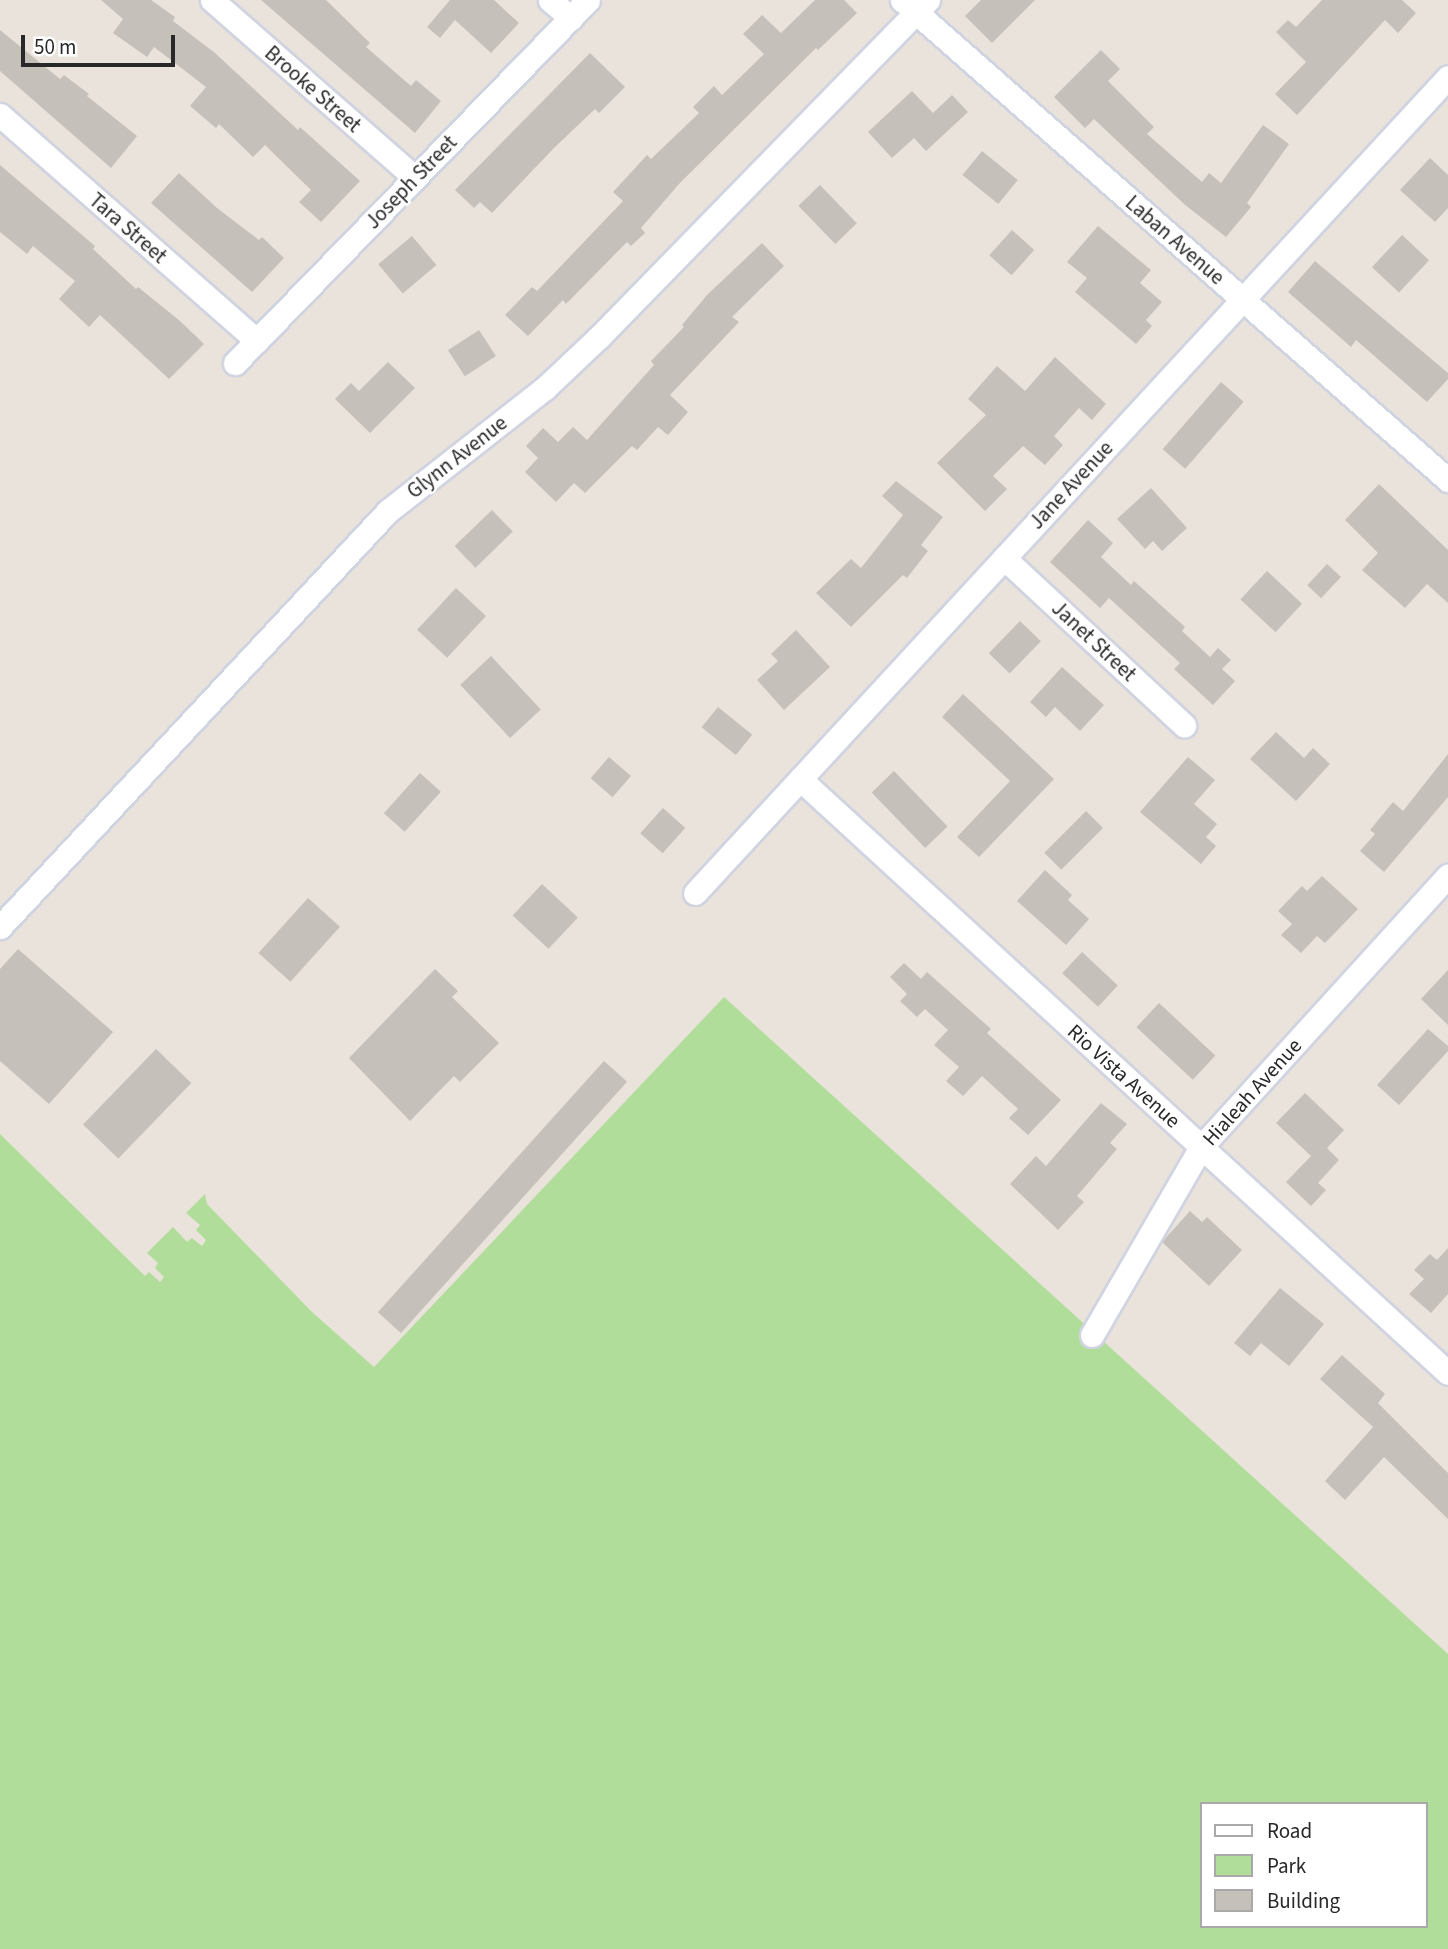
<!DOCTYPE html>
<html>
<head>
<meta charset="utf-8">
<style>
	body { margin:0 }
	#map { position:relative; width:1448px; height:1949px; overflow:hidden; background:#eae3db; font-family:"Source Sans 3",sans-serif }
	div>[style] { position:absolute }
	[style*='--x'] { left:calc(var(--x)*1px); top:calc(var(--y)*1px); width:calc(var(--w)*1px); rotate:calc(var(--a)*1deg) }
	.green>* { inset:0; background:#b1dd9b }
	.building>* { inset:0; background:#c5c0ba; transform-origin:0 0 }
	.roads { filter:drop-shadow(2px 0 #d0d3e0) drop-shadow(-2px 0 #d0d3e0) drop-shadow(0 2px #d0d3e0) drop-shadow(0 -2px #d0d3e0) }
	.street>* { height:23px; margin:-11.5px; padding:0 11.5px; transform-origin:11.5px; border-radius:11.5px; background:#fff }
	span { translate:-50% -50%; white-space:nowrap; text-align:center; line-height:1.15; -webkit-text-stroke:5px #fff; paint-order:stroke }
	.street-label { font-size:21px; color:#282828 }
	.legend { position:absolute; left:1200px; top:1802px; width:228px; height:126px; box-sizing:border-box; background:#fff; border:2px solid #a9a9a9; margin:0; padding:9px 12px; list-style:none; font-size:21px; color:#282828 }
	.legend li { display:flex; align-items:center; gap:14px; height:35px }
	.legend b { width:35px; border:2px solid #a9a9a9 }
	.scale { position:absolute; left:21px; top:35px; width:154px; height:32px; box-sizing:border-box; border:4px solid #282828; border-top:0; padding-left:9px; font-size:21px; line-height:24px; white-space:nowrap; color:#282828; -webkit-text-stroke:5px #fff; paint-order:stroke }
</style>
</head>
<body>
<div id="map">
	<div class="green">
		<div style="clip-path:polygon(evenodd,724px 997px,1448px 1654px,1448px 1949px,0 1949px,0 1134px,145px 1276px,149px 1272px,160px 1282px,164px 1277px,155px 1268px,158px 1263px,147px 1253px,173px 1227px,187px 1242px,192px 1238px,202px 1246px,206px 1240px,196px 1230px,200px 1225px,186px 1213px,205px 1194px,207px 1204px,312px 1312px,374px 1367px,724px 997px,1201px 1804px,1425px 1804px,1425px 1926px,1201px 1926px,1201px 1804px)"></div>
	</div>
	<div class="building">
		<div style="clip-path:polygon(101px 0,151px 0,175px 17px,173px 21px,215px 53px,298px 130px,300px 127px,360px 181px,321px 222px,299px 202px,311px 190px,265px 145px,253px 157px,219px 124px,216px 128px,190px 106px,206px 87px,154px 47px,147px 57px,113px 33px,123px 19px)"></div>
		<div style="clip-path:polygon(261px 0,326px 0,370px 43px,366px 47px,411px 86px,416px 80px,441px 101px,415px 133px)"></div>
		<div style="clip-path:polygon(450px 0,494px 0,519px 23px,491px 53px,455px 20px,440px 38px,427px 27px)"></div>
		<div style="clip-path:polygon(815px 0,844px 0,857px 13px,818px 50px,816px 48px,679px 184px,641px 228px,645px 233px,631px 246px,627px 242px,566px 304px,563px 300px,528px 336px,505px 315px,532px 287px,537px 291px,623px 201px,613px 192px,647px 155px,651px 159px,699px 113px,693px 107px,714px 86px,722px 95px,764px 54px,743px 34px,762px 15px,781px 33px)"></div>
		<div style="clip-path:polygon(981px 0,1035px 0,992px 43px,965px 16px)"></div>
		<div style="clip-path:polygon(1322px 0,1402px 0,1416px 13px,1398px 33px,1385px 20px,1297px 115px,1275px 94px,1306px 62px,1276px 32px,1288px 20px,1296px 27px)"></div>
		<div style="clip-path:polygon(0 30px,60px 79px,64px 75px,89px 94px,87px 96px,137px 136px,111px 168px,0 71px)"></div>
		<div style="clip-path:polygon(1101px 50px,1120px 69px,1108px 81px,1154px 127px,1147px 134px,1202px 182px,1209px 173px,1221px 183px,1263px 125px,1289px 144px,1247px 203px,1251px 207px,1226px 237px,1184px 204px,1094px 119px,1085px 128px,1054px 97px)"></div>
		<div style="clip-path:polygon(590px 53px,625px 87px,599px 113px,595px 109px,554px 148px,492px 213px,480px 202px,474px 208px,455px 190px)"></div>
		<div style="clip-path:polygon(912px 91px,933px 113px,952px 95px,968px 112px,926px 151px,914px 138px,892px 158px,868px 132px)"></div>
		<div style="left:982px;top:151px;width:46px;height:31px;rotate:39deg"></div>
		<div style="clip-path:polygon(1430px 158px,1448px 175px,1448px 208px,1435px 222px,1400px 190px)"></div>
		<div style="clip-path:polygon(0 165px,95px 246px,93px 249px,136px 289px,138px 287px,180px 321px,204px 344px,169px 379px,100px 315px,89px 327px,59px 299px,75px 281px,33px 246px,27px 254px,0 232px)"></div>
		<div style="clip-path:polygon(179px 173px,217px 208px,259px 240px,262px 237px,284px 258px,252px 292px,151px 203px)"></div>
		<div style="left:820px;top:185px;width:53px;height:30px;rotate:46deg"></div>
		<div style="clip-path:polygon(1098px 226px,1151px 270px,1140px 283px,1162px 302px,1146px 320px,1152px 326px,1136px 344px,1075px 292px,1087px 278px,1067px 262px)"></div>
		<div style="left:1012px;top:230px;width:30px;height:34px;rotate:42deg"></div>
		<div style="left:1402px;top:235px;width:37px;height:44px;rotate:43deg"></div>
		<div style="left:412px;top:236px;width:38px;height:44px;rotate:50deg"></div>
		<div style="clip-path:polygon(762px 243px,784px 266px,732px 317px,739px 322px,670px 395px,688px 412px,668px 435px,658px 427px,637px 450px,632px 446px,585px 493px,574px 483px,556px 502px,525px 472px,538px 458px,526px 446px,543px 428px,558px 442px,573px 427px,587px 440px,654px 365px,651px 361px,684px 327px,682px 325px,707px 295px)"></div>
		<div style="clip-path:polygon(1315px 261px,1448px 373px,1448px 379px,1427px 402px,1356px 340px,1351px 347px,1288px 292px)"></div>
		<div style="left:479px;top:330px;width:31px;height:37px;rotate:57deg"></div>
		<div style="clip-path:polygon(1055px 357px,1106px 404px,1092px 420px,1079px 408px,1054px 436px,1063px 445px,1045px 465px,1023px 446px,993px 476px,1007px 489px,985px 511px,937px 463px,986px 415px,968px 399px,997px 366px,1025px 391px)"></div>
		<div style="clip-path:polygon(388px 362px,415px 388px,370px 433px,335px 399px,351px 383px,359px 391px)"></div>
		<div style="left:1221px;top:382px;width:30px;height:89px;rotate:41deg"></div>
		<div style="clip-path:polygon(896px 481px,943px 517px,921px 545px,928px 551px,907px 578px,903px 575px,851px 627px,816px 593px,851px 559px,861px 568px,903px 515px,882px 496px)"></div>
		<div style="clip-path:polygon(1379px 484px,1448px 550px,1448px 603px,1427px 584px,1405px 608px,1362px 570px,1378px 553px,1345px 520px)"></div>
		<div style="clip-path:polygon(1151px 488px,1187px 528px,1162px 551px,1153px 541px,1145px 549px,1117px 519px)"></div>
		<div style="left:492px;top:510px;width:30px;height:52px;rotate:46deg"></div>
		<div style="clip-path:polygon(1088px 520px,1113px 543px,1101px 557px,1131px 585px,1134px 581px,1185px 627px,1182px 631px,1210px 657px,1218px 648px,1231px 660px,1222px 669px,1235px 681px,1213px 705px,1174px 669px,1180px 663px,1109px 598px,1100px 608px,1050px 562px)"></div>
		<div style="left:1327px;top:564px;width:19px;height:29px;rotate:43deg"></div>
		<div style="left:1267px;top:571px;width:48px;height:39px;rotate:43deg"></div>
		<div style="left:456px;top:588px;width:41px;height:57px;rotate:43deg"></div>
		<div style="left:1020px;top:621px;width:29px;height:45px;rotate:44deg"></div>
		<div style="clip-path:polygon(796px 630px,830px 667px,784px 710px,757px 680px,778px 661px,771px 654px)"></div>
		<div style="left:491px;top:656px;width:73px;height:42px;rotate:47deg"></div>
		<div style="clip-path:polygon(1062px 667px,1104px 705px,1080px 731px,1055px 707px,1046px 717px,1030px 702px)"></div>
		<div style="clip-path:polygon(963px 694px,1054px 779px,979px 857px,957px 837px,1010px 781px,942px 717px)"></div>
		<div style="left:718px;top:707px;width:44px;height:26px;rotate:39deg"></div>
		<div style="clip-path:polygon(1276px 732px,1304px 758px,1313px 748px,1330px 764px,1296px 801px,1250px 759px)"></div>
		<div style="clip-path:polygon(1448px 754px,1448px 797px,1384px 872px,1360px 851px,1375px 834px,1370px 830px,1393px 802px,1403px 811px)"></div>
		<div style="left:609px;top:757px;width:29px;height:28px;rotate:41deg"></div>
		<div style="clip-path:polygon(1188px 757px,1215px 780px,1194px 804px,1217px 824px,1206px 837px,1216px 846px,1201px 864px,1140px 812px)"></div>
		<div style="left:894px;top:771px;width:77px;height:31px;rotate:46deg"></div>
		<div style="left:420px;top:773px;width:28px;height:54px;rotate:42deg"></div>
		<div style="left:663px;top:808px;width:30px;height:34px;rotate:42deg"></div>
		<div style="left:1086px;top:811px;width:24px;height:59px;rotate:45deg"></div>
		<div style="clip-path:polygon(1045px 870px,1072px 895px,1068px 900px,1089px 919px,1066px 945px,1017px 901px)"></div>
		<div style="clip-path:polygon(1322px 876px,1358px 909px,1325px 943px,1317px 936px,1301px 953px,1281px 935px,1292px 924px,1278px 911px,1302px 886px,1307px 891px)"></div>
		<div style="left:542px;top:884px;width:49px;height:43px;rotate:43deg"></div>
		<div style="left:308px;top:898px;width:43px;height:74px;rotate:42deg"></div>
		<div style="clip-path:polygon(18px 949px,113px 1032px,49px 1104px,0 1061px,0 969px)"></div>
		<div style="left:1082px;top:952px;width:49px;height:29px;rotate:43deg"></div>
		<div style="clip-path:polygon(904px 963px,921px 979px,927px 972px,991px 1029px,987px 1033px,1061px 1100px,1028px 1135px,1009px 1118px,1018px 1109px,982px 1076px,963px 1096px,946px 1081px,959px 1067px,934px 1045px,948px 1030px,925px 1009px,917px 1017px,900px 1001px,907px 994px,890px 977px)"></div>
		<div style="clip-path:polygon(435px 969px,458px 991px,452px 997px,499px 1043px,460px 1082px,454px 1076px,410px 1121px,349px 1058px)"></div>
		<div style="clip-path:polygon(1448px 970px,1448px 1025px,1421px 999px)"></div>
		<div style="left:1159px;top:1003px;width:77px;height:33px;rotate:43deg"></div>
		<div style="clip-path:polygon(1428px 1029px,1448px 1046px,1448px 1051px,1399px 1105px,1377px 1085px)"></div>
		<div style="left:156px;top:1049px;width:49px;height:105px;rotate:44deg"></div>
		<div style="left:604px;top:1061px;width:31px;height:338px;rotate:42deg"></div>
		<div style="clip-path:polygon(1305px 1093px,1344px 1130px,1327px 1148px,1339px 1160px,1318px 1183px,1326px 1190px,1311px 1206px,1286px 1182px,1311px 1156px,1276px 1123px)"></div>
		<div style="clip-path:polygon(1101px 1103px,1127px 1124px,1110px 1143px,1117px 1149px,1077px 1196px,1084px 1202px,1058px 1230px,1010px 1184px,1036px 1156px,1046px 1166px)"></div>
		<div style="clip-path:polygon(1190px 1211px,1202px 1222px,1207px 1217px,1242px 1250px,1209px 1286px,1162px 1242px)"></div>
		<div style="clip-path:polygon(1448px 1248px,1448px 1294px,1431px 1313px,1409px 1294px,1424px 1279px,1414px 1270px,1430px 1254px,1437px 1260px)"></div>
		<div style="clip-path:polygon(1280px 1288px,1324px 1324px,1289px 1366px,1261px 1343px,1250px 1356px,1234px 1343px)"></div>
		<div style="clip-path:polygon(1342px 1355px,1385px 1394px,1378px 1403px,1448px 1473px,1448px 1519px,1384px 1457px,1345px 1500px,1325px 1481px,1373px 1427px,1320px 1379px)"></div>
	</div>
	<div class="roads">
		<div class="street">
			<div style="--x:212;--y:0;--w:270;--a:41.2"></div>
			<div style="--x:550;--y:0;--w:28;--a:41"></div>
			<div style="--x:902;--y:0;--w:727;--a:41.32"></div>
			<div style="--x:0;--y:115;--w:342;--a:41.3"></div>
			<div style="--x:235;--y:363;--w:506;--a:-45.8"></div>
			<div style="--x:1004;--y:558;--w:246;--a:42.9"></div>
			<div style="--x:800;--y:779;--w:879;--a:42.51"></div>
			<div style="--x:695;--y:893;--w:1110;--a:-47.3"></div>
			<div style="--x:0;--y:927;--w:569;--a:-46.99"></div>
			<div style="--x:388;--y:511;--w:199;--a:-38.1"></div>
			<div style="--x:545;--y:388;--w:74;--a:-43.4"></div>
			<div style="--x:599;--y:337;--w:471;--a:-45.7"></div>
			<div style="--x:1092;--y:1335;--w:217;--a:-59.9"></div>
			<div style="--x:1201;--y:1147;--w:367;--a:-47.7"></div>
		</div>
	</div>
	<div class="street-label">
		<span style="left:313px;top:89px;rotate:41deg">Brooke Street</span>
		<span style="left:411px;top:182px;rotate:-46deg">Joseph Street</span>
		<span style="left:128px;top:228px;rotate:41deg">Tara Street</span>
		<span style="left:1175px;top:240px;rotate:41deg">Laban Avenue</span>
		<span style="left:457px;top:457px;rotate:-38deg">Glynn Avenue</span>
		<span style="left:1071px;top:485px;rotate:-47deg">Jane Avenue</span>
		<span style="left:1094px;top:641px;rotate:43deg">Janet Street</span>
		<span style="left:1124px;top:1076px;rotate:42deg">Rio Vista Avenue</span>
		<span style="left:1252px;top:1092px;rotate:-48deg">Hialeah Avenue</span>
	</div>
	<ul class="legend">
	<li><b style="height:9px;background:#fff"></b>Road</li>
	<li><b style="height:19px;background:#b1dd9b"></b>Park</li>
	<li><b style="height:19px;background:#c5c0ba"></b>Building</li>
	</ul>
	<div class="scale">50 m</div>
</div>
</body>
</html>
